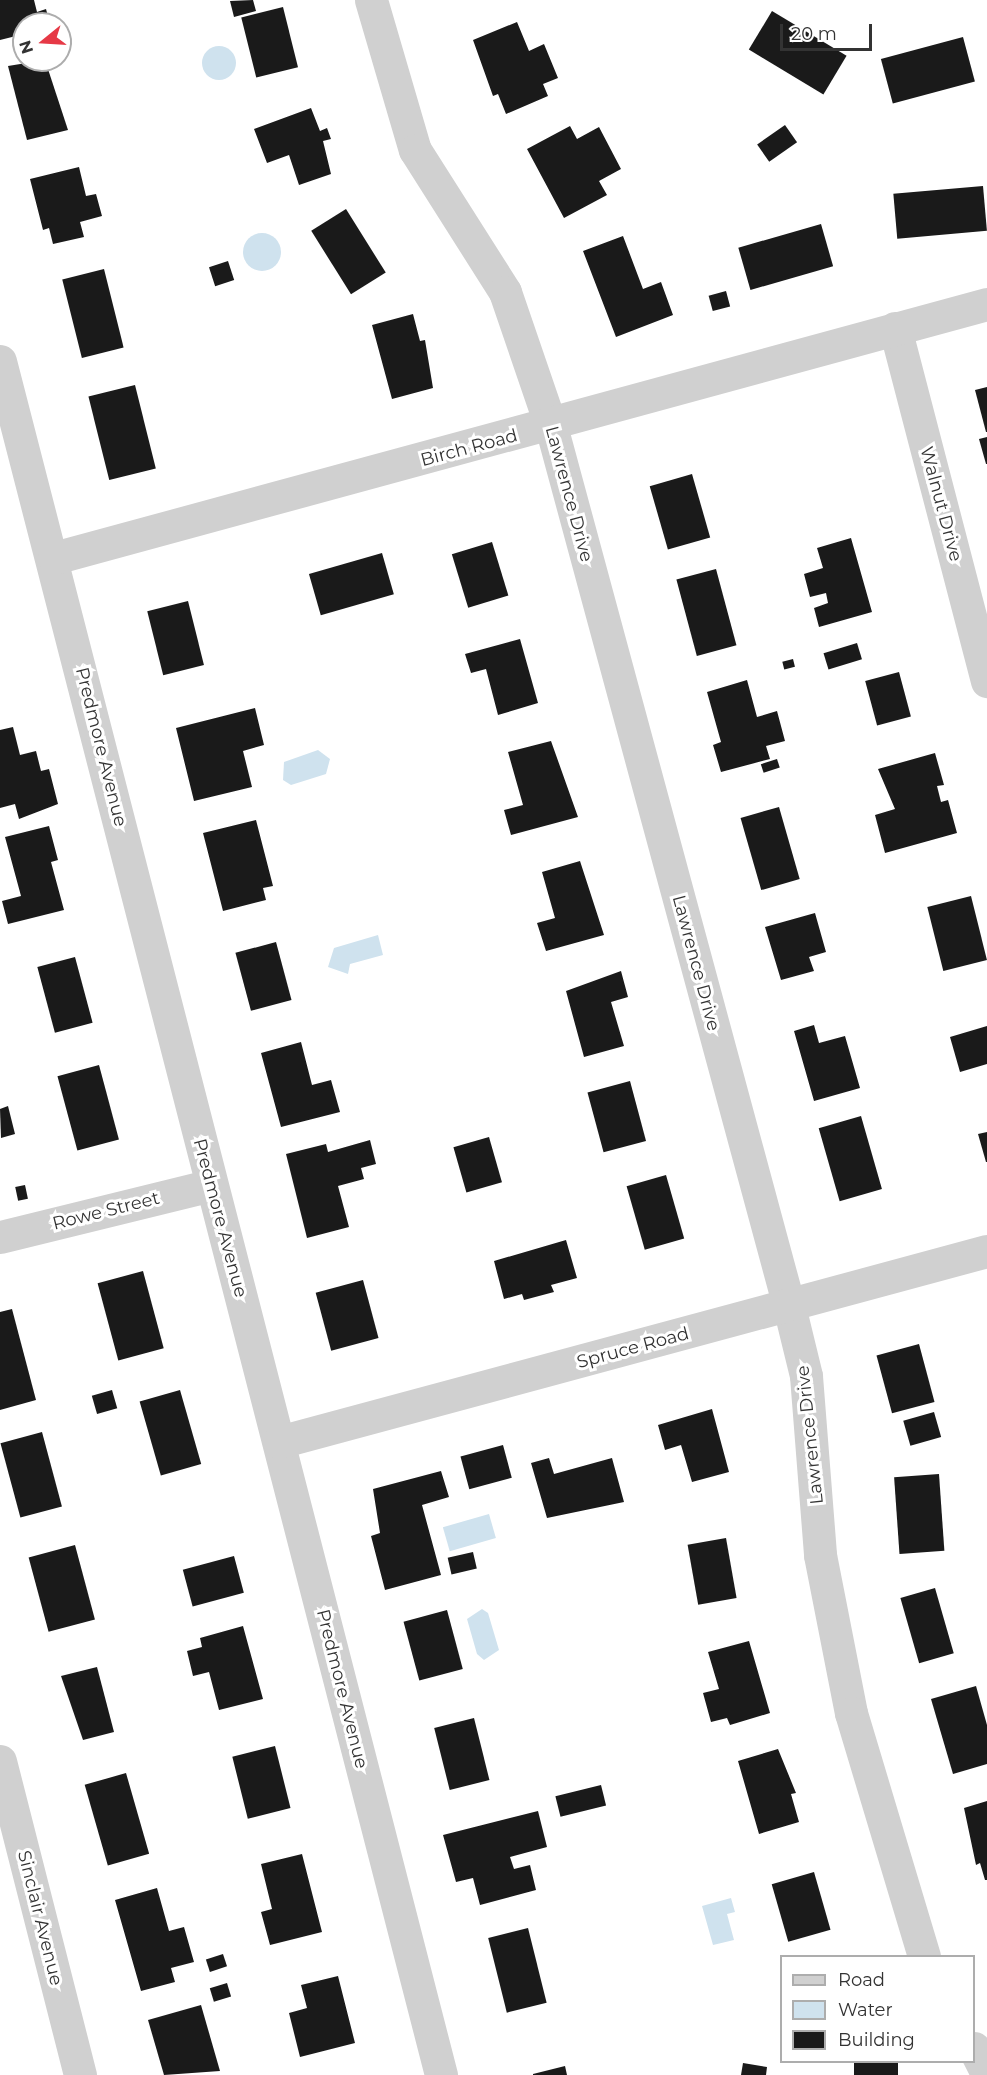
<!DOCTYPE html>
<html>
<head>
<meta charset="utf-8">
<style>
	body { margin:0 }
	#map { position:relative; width:987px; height:2075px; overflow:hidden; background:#fff; font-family:Montserrat,sans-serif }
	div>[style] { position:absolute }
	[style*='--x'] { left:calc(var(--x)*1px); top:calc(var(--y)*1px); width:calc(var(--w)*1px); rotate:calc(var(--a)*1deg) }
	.water>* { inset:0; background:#cfe2ee; transform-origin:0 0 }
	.round { border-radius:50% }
	.building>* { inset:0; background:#1a1a1a; transform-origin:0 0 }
	.minor>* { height:33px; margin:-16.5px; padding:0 16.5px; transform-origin:16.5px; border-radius:16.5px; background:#d0d0d0 }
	span { translate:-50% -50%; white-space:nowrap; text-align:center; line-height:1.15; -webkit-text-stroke:6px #fff; paint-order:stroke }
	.street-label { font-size:18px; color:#333 }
	.legend { position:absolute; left:780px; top:1955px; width:195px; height:108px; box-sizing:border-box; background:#fff; border:2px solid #adadad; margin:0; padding:8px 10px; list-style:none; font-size:18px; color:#333 }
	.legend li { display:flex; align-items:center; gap:12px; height:30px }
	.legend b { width:30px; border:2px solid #adadad }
	.north { position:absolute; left:12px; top:12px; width:60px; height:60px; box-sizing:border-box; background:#fff; border:2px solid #adadad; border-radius:50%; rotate:252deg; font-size:16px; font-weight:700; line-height:24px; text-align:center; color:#333 }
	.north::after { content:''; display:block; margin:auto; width:21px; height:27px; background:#e63946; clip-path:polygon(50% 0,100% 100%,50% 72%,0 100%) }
	.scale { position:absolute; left:780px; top:24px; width:92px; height:27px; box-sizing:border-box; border:3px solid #333; border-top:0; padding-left:8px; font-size:18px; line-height:21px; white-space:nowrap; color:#333; -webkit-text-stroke:4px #fff; paint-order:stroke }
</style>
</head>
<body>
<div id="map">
	<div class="water">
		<div class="round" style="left:202px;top:46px;width:34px;height:34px"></div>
		<div class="round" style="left:243px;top:233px;width:38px;height:38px"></div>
		<div style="clip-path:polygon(318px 750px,330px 759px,326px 774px,291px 785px,283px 780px,284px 762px)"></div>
		<div style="clip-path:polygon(378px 935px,383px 955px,350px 964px,348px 974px,328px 967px,334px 948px)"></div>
		<div style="left:489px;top:1514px;width:25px;height:48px;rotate:74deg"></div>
		<div style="clip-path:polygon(482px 1609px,488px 1613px,499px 1650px,484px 1660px,477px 1654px,467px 1619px)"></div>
		<div style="clip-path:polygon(731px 1898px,735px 1912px,727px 1914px,734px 1940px,713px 1945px,702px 1906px)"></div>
	</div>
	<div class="building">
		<div style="clip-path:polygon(0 0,34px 0,37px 12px,46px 9px,50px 24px,24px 24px,24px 34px,0 40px)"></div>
		<div style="clip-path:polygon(253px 0,256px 11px,234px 17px,230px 1px)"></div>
		<div style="left:283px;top:7px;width:62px;height:43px;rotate:76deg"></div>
		<div style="left:772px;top:11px;width:87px;height:45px;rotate:31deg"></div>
		<div style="clip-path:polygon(517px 22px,529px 51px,544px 44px,558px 78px,543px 84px,548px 96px,506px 114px,498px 94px,493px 96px,473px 40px)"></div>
		<div style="left:963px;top:37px;width:46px;height:85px;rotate:75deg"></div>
		<div style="clip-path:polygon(45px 60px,68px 130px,27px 140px,8px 66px)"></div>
		<div style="clip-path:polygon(311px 108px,320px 131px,327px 128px,331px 139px,323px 141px,331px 174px,299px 185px,289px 155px,267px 163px,254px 129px)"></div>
		<div style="left:785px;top:125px;width:21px;height:34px;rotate:55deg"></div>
		<div style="clip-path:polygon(570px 126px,577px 139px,599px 127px,621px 169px,599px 181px,607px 195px,564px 218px,527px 149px)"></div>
		<div style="clip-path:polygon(79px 167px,86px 196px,96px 194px,102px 216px,80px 222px,84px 237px,53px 244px,49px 228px,43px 230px,30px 179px)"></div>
		<div style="left:983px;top:186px;width:45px;height:90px;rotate:85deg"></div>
		<div style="left:346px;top:209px;width:75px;height:41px;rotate:58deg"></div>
		<div style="left:821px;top:224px;width:44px;height:86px;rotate:74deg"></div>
		<div style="clip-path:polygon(623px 236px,643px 289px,661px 282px,673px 315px,616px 337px,583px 251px)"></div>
		<div style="left:228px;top:261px;width:20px;height:20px;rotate:72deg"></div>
		<div style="left:104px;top:269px;width:81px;height:43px;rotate:76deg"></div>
		<div style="left:726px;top:291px;width:16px;height:18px;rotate:75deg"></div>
		<div style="clip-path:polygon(413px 314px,420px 341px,425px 340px,433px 388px,392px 399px,372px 325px)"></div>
		<div style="left:135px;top:385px;width:86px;height:48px;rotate:76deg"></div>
		<div style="clip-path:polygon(987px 387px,987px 432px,986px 432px,975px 390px)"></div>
		<div style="clip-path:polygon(987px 437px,987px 464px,986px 464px,979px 439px)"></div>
		<div style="left:692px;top:474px;width:66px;height:44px;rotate:74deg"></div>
		<div style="clip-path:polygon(851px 538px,872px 612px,819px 627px,814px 608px,828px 603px,826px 593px,810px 597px,804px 574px,823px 568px,817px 548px)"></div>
		<div style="left:492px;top:542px;width:56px;height:42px;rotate:73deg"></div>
		<div style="left:382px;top:553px;width:43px;height:76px;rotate:74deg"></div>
		<div style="left:716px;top:569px;width:79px;height:41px;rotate:75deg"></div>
		<div style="left:188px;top:601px;width:66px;height:42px;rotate:76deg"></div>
		<div style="clip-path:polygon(520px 639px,538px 703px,498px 715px,486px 669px,471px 673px,465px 654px)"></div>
		<div style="left:857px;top:643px;width:17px;height:35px;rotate:73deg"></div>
		<div style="left:793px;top:659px;width:8px;height:11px;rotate:76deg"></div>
		<div style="left:899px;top:672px;width:46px;height:35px;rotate:75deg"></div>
		<div style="clip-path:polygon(747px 680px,757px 717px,777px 711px,785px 741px,766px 746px,770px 759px,721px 772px,713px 745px,721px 742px,707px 692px)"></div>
		<div style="clip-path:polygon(255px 708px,264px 745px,243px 751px,252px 787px,194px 801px,176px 728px)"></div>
		<div style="clip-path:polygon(13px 727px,20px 755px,36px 751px,41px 771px,49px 769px,58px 804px,19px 819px,15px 804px,0 808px,0 730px)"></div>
		<div style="clip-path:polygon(551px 741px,578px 817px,511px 835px,504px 810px,523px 805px,508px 752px)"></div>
		<div style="clip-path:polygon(935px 753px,944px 785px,937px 786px,941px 802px,948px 800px,957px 833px,885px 853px,875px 815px,895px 809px,878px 769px)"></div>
		<div style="left:777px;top:759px;width:9px;height:17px;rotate:72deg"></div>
		<div style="left:779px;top:807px;width:75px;height:40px;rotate:74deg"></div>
		<div style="clip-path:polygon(256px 820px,273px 886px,263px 888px,266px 900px,223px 911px,203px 833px)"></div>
		<div style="clip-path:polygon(49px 826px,58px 860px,51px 862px,64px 910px,8px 924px,2px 901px,21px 896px,5px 837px)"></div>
		<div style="clip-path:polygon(580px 861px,604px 935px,546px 951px,537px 923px,555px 918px,542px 872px)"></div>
		<div style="left:971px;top:896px;width:66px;height:45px;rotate:76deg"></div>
		<div style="clip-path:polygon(815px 913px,826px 952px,809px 957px,814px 971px,781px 980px,765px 927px)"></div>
		<div style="left:276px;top:942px;width:60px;height:42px;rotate:75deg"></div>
		<div style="left:75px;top:957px;width:68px;height:39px;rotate:75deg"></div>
		<div style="clip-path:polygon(621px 971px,628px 997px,611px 1002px,624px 1046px,584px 1057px,566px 991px)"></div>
		<div style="clip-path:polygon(814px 1025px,819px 1043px,845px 1036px,860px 1088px,814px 1101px,794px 1031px)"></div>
		<div style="clip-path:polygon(987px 1026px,987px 1064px,960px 1072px,950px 1037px)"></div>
		<div style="clip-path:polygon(301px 1042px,312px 1085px,331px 1080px,340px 1112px,281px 1127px,261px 1053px)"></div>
		<div style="left:99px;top:1065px;width:77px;height:43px;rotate:75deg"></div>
		<div style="left:630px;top:1081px;width:62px;height:44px;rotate:75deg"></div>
		<div style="clip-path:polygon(8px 1106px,15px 1134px,1px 1138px,0 1109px)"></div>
		<div style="left:861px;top:1116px;width:76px;height:44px;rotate:74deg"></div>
		<div style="clip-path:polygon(987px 1132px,987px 1162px,986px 1162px,978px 1134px)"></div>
		<div style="left:489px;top:1137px;width:47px;height:37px;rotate:74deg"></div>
		<div style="clip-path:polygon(370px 1140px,376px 1164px,361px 1168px,364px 1179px,338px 1186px,349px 1227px,307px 1238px,286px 1154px,326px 1144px,328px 1152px)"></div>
		<div style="left:666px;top:1175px;width:66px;height:41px;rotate:74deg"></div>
		<div style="left:25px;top:1185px;width:14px;height:10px;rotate:78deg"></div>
		<div style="clip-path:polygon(566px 1240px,577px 1278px,551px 1285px,554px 1292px,524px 1300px,522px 1294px,504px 1299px,494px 1261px)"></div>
		<div style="left:143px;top:1271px;width:80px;height:47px;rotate:75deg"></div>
		<div style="left:363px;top:1280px;width:60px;height:49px;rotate:75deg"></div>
		<div style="clip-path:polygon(12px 1309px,36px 1400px,0 1410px,0 1312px)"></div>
		<div style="left:919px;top:1344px;width:60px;height:44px;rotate:75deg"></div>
		<div style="left:112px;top:1390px;width:19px;height:21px;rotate:74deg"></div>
		<div style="left:180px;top:1390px;width:77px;height:42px;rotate:74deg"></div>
		<div style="clip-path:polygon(712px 1409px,729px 1472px,692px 1482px,681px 1445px,665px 1450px,658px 1425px)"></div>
		<div style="left:934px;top:1412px;width:26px;height:32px;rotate:74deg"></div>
		<div style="left:42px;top:1432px;width:77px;height:43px;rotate:75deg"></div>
		<div style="left:503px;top:1445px;width:34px;height:44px;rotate:75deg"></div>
		<div style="clip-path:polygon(549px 1458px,554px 1474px,612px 1458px,624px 1502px,547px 1518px,531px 1463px)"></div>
		<div style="clip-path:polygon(441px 1471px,449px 1497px,422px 1505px,441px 1575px,385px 1590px,371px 1536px,380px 1533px,373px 1489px)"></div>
		<div style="left:939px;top:1474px;width:77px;height:45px;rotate:86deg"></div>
		<div style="left:726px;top:1538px;width:61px;height:39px;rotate:80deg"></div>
		<div style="left:75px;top:1545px;width:77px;height:48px;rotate:75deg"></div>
		<div style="left:473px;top:1552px;width:17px;height:26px;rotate:77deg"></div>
		<div style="left:234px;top:1556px;width:38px;height:53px;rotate:75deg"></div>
		<div style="left:935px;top:1588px;width:68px;height:36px;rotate:74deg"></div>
		<div style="left:447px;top:1610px;width:61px;height:45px;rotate:75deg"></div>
		<div style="clip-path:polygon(243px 1626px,263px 1699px,219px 1710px,209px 1672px,193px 1676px,187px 1651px,202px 1647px,200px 1638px)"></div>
		<div style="clip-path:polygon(749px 1641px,770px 1713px,730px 1725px,727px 1718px,711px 1722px,703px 1693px,719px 1689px,708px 1652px)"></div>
		<div style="clip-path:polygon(97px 1667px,114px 1732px,83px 1740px,61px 1676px)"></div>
		<div style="clip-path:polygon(976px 1686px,987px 1725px,987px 1764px,953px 1774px,931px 1699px)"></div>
		<div style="left:474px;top:1718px;width:64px;height:41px;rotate:76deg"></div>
		<div style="left:275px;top:1746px;width:64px;height:44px;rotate:76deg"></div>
		<div style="clip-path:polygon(778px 1749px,796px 1793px,791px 1794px,799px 1822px,759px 1834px,738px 1761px)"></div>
		<div style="left:126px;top:1773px;width:84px;height:43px;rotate:74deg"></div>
		<div style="left:601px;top:1785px;width:21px;height:47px;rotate:76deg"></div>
		<div style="clip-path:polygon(987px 1801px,987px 1880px,985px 1880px,980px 1863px,976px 1865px,964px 1808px)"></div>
		<div style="clip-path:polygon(538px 1811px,547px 1847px,510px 1857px,514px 1869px,530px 1865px,536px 1890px,480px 1905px,473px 1878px,456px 1882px,443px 1835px)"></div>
		<div style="clip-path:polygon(302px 1854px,322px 1932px,270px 1945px,261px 1912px,272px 1909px,261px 1864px)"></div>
		<div style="left:814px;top:1872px;width:60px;height:44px;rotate:74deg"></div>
		<div style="clip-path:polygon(157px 1888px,169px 1931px,184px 1927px,194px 1962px,171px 1968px,175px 1982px,141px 1991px,115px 1900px)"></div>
		<div style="left:528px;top:1928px;width:77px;height:41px;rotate:76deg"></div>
		<div style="left:223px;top:1954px;width:13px;height:18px;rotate:72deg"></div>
		<div style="clip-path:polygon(338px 1976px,355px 2043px,300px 2057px,289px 2013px,307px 2008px,301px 1985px)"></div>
		<div style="left:227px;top:1983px;width:14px;height:18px;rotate:73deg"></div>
		<div style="clip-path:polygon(201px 2005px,220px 2071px,164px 2075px,148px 2020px)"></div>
		<div style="left:898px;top:2062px;width:13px;height:44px;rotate:90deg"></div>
		<div style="clip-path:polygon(743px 2063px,767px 2067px,766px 2075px,741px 2075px)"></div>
		<div style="clip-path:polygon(565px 2066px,567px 2075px,533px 2075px,533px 2074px)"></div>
	</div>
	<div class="minor">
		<div style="--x:371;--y:0;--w:156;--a:73.7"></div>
		<div style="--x:415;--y:150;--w:168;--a:57.6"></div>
		<div style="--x:505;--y:292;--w:142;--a:71.1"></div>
		<div style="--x:551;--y:426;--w:912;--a:74.87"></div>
		<div style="--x:789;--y:1306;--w:72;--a:76.3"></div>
		<div style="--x:806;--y:1376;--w:180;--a:85.5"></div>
		<div style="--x:820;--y:1555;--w:161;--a:78.9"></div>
		<div style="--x:851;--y:1713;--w:254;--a:73.3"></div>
		<div style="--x:895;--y:328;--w:365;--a:75.4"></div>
		<div style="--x:0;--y:361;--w:1770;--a:75.57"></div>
		<div style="--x:54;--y:558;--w:967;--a:-15.23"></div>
		<div style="--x:0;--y:1237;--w:217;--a:-13.8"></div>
		<div style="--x:279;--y:1442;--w:733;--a:-15.1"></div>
		<div style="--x:0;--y:1761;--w:324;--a:75.7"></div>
		<div style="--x:974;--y:2048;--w:29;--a:63"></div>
	</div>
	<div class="street-label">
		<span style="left:469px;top:448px;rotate:-15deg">Birch Road</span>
		<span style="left:569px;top:494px;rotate:75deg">Lawrence Drive</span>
		<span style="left:941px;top:504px;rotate:75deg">Walnut Drive</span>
		<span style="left:101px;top:747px;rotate:76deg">Predmore Avenue</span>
		<span style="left:696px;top:963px;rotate:75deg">Lawrence Drive</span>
		<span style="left:106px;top:1211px;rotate:-14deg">Rowe Street</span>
		<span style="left:220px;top:1218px;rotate:75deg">Predmore Avenue</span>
		<span style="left:633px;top:1348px;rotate:-15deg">Spruce Road</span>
		<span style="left:810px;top:1435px;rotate:-96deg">Lawrence Drive</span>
		<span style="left:342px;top:1689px;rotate:76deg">Predmore Avenue</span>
		<span style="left:40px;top:1918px;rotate:76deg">Sinclair Avenue</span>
	</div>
	<ul class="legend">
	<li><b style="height:8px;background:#d0d0d0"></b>Road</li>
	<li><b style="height:16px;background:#cfe2ee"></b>Water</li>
	<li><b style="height:16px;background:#1a1a1a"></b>Building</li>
	</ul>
	<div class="north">N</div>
	<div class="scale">20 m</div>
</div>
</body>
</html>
